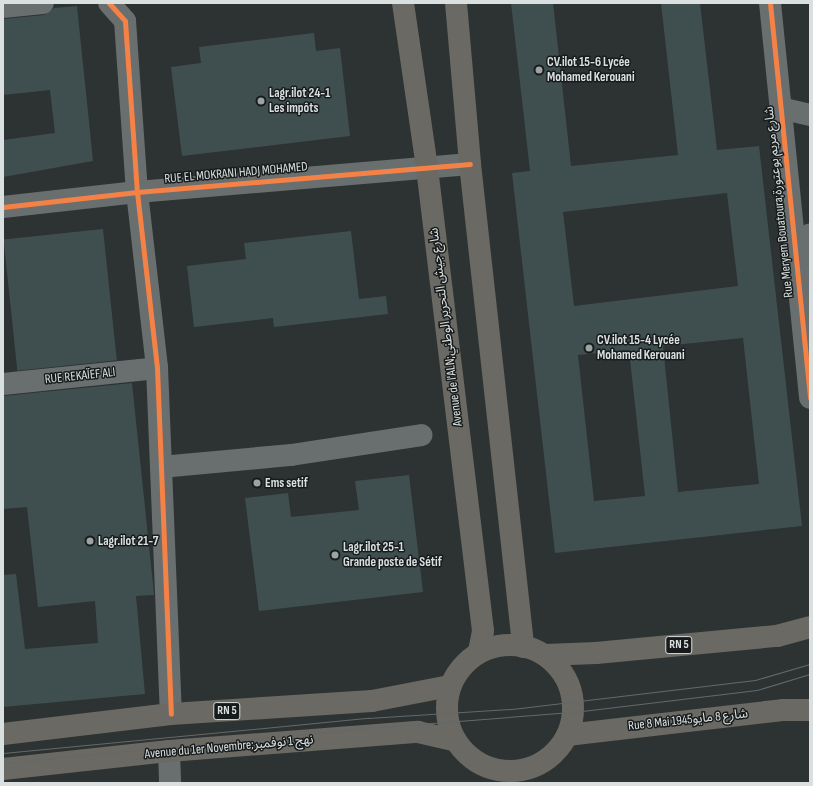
<!DOCTYPE html>
<html>
<head>
<meta charset="utf-8">
<style>
	body { margin:0 }
	#map { position:relative; width:813px; height:786px; overflow:hidden; background:#2d3232; font-family:"Sofia Sans Condensed","Noto Sans Arabic",sans-serif }
	div>[style] { position:absolute }
	[style*='--x'] { left:calc(var(--x)*1px); top:calc(var(--y)*1px); width:calc(var(--w)*1px); rotate:calc(var(--a)*1deg) }
	.building>* { inset:0; background:#3f4f4f; transform-origin:0 0 }
	.minor>* { height:22px; margin:-11px; padding:0 11px; transform-origin:11px; border-radius:11px; background:#696e6e }
	.major>* { height:22px; margin:-11px; padding:0 11px; transform-origin:11px; border-radius:11px; background:#6a6963 }
	.major>.ring { margin:-11px; padding:0; box-sizing:content-box; background:none; border:22px solid #6a6963; border-radius:50% }
	.tram>* { height:1px; margin:-0.5px; padding:0 0.5px; transform-origin:0.5px; border-radius:0.5px; background:#646969 }
	.cycleway>* { height:5px; margin:-2.5px; padding:0 2.5px; transform-origin:2.5px; border-radius:2.5px; background:#f48246 }
	.dots>* { width:11px; height:11px; translate:-50% -50%; box-sizing:border-box; border:2px solid #171b1b; border-radius:50% }
	span { translate:-50% -50%; white-space:nowrap; text-align:center; line-height:1.15; -webkit-text-stroke:3px #171b1b; paint-order:stroke }
	.shield-label span { padding:1px 3px; background:#171b1b; border:1px solid; border-radius:3px; -webkit-text-stroke-width:0 }
	.shield-label { font-size:12px; color:#dae0e0; font-weight:700 }
	.poi-label { font-size:13px; color:#dae0e0; font-weight:700 }
	.left { translate:0 -50%; text-align:left }
	.street-label { font-size:13px; color:#dae0e0 }
	.frame { position:absolute; inset:0; border:4px solid #dae0e0; pointer-events:none }
</style>
</head>
<body>
<div id="map">
	<div class="building">
		<div style="clip-path:polygon(evenodd,511px 3px,553px 3px,571px 166px,678px 155px,661px 3px,700px 3px,717px 150px,759px 146px,802px 526px,555px 553px,512px 173px,530px 171px,511px 3px,727px 193px,738px 286px,574px 306px,563px 212px,727px 193px,511px 3px,743px 338px,759px 484px,678px 492px,663px 346px,743px 338px,511px 3px,629px 350px,645px 496px,594px 501px,578px 355px,629px 350px)"></div>
		<div style="clip-path:polygon(77px 6px,93px 161px,3px 177px,3px 140px,55px 133px,50px 90px,3px 95px,3px 19px,44px 15px,54px 8px)"></div>
		<div style="clip-path:polygon(314px 33px,316px 51px,340px 48px,350px 136px,182px 156px,171px 67px,201px 63px,199px 47px)"></div>
		<div style="left:103px;top:229px;width:132px;height:100px;rotate:84deg"></div>
		<div style="clip-path:polygon(351px 231px,359px 299px,386px 296px,388px 314px,274px 327px,273px 318px,194px 327px,187px 266px,246px 259px,244px 243px)"></div>
		<div style="clip-path:polygon(132px 383px,153px 584px,154px 595px,136px 596px,145px 694px,3px 707px,3px 575px,16px 574px,25px 649px,98px 643px,95px 601px,38px 607px,27px 507px,3px 509px,3px 396px)"></div>
		<div style="clip-path:polygon(409px 475px,423px 592px,259px 611px,245px 498px,288px 493px,291px 517px,359px 510px,355px 481px)"></div>
	</div>
	<div class="minor">
		<div style="--x:109;--y:3;--w:24;--a:48"></div>
		<div style="--x:125;--y:21;--w:171;--a:86"></div>
		<div style="--x:137;--y:192;--w:177;--a:83.5"></div>
		<div style="--x:157;--y:368;--w:346;--a:87.7"></div>
		<div style="--x:770;--y:3;--w:397;--a:84.2"></div>
		<div style="--x:3;--y:7;--w:40;--a:-5.7"></div>
		<div style="--x:780;--y:108;--w:31;--a:13"></div>
		<div style="--x:3;--y:207;--w:135;--a:-6.4"></div>
		<div style="--x:137;--y:192;--w:334;--a:-4.8"></div>
		<div style="--x:804;--y:270;--w:36;--a:-81"></div>
		<div style="--x:3;--y:384;--w:155;--a:-5.9"></div>
		<div style="--x:161;--y:467;--w:131;--a:-5.3"></div>
		<div style="--x:291;--y:455;--w:132;--a:-8.7"></div>
		<div style="--x:169;--y:751;--w:32;--a:88"></div>
	</div>
	<div class="major">
		<div style="--x:403;--y:3;--w:167;--a:81.7"></div>
		<div style="--x:427;--y:168;--w:466;--a:83.1"></div>
		<div style="--x:483;--y:631;--w:21;--a:101"></div>
		<div style="--x:456;--y:3;--w:162;--a:85"></div>
		<div style="--x:470;--y:164;--w:486;--a:83.7"></div>
		<div class="ring" style="left:447px;top:645px;width:104px;height:104px"></div>
		<div style="--x:545;--y:655;--w:51;--a:-2.2"></div>
		<div style="--x:596;--y:653;--w:182;--a:-5.4"></div>
		<div style="--x:777;--y:636;--w:34;--a:-15"></div>
		<div style="--x:3;--y:734;--w:169;--a:-6.8"></div>
		<div style="--x:171;--y:714;--w:201;--a:-3.7"></div>
		<div style="--x:372;--y:701;--w:79;--a:-10.9"></div>
		<div style="--x:567;--y:735;--w:217;--a:-6.6"></div>
		<div style="--x:783;--y:710;--w:27;--a:0"></div>
		<div style="--x:3;--y:769;--w:167;--a:-6.2"></div>
		<div style="--x:169;--y:751;--w:250;--a:-4.4"></div>
		<div style="--x:418;--y:732;--w:37;--a:13"></div>
	</div>
	<div class="tram">
		<div style="--x:3;--y:753;--w:367;--a:-5.5"></div>
		<div style="--x:368;--y:718;--w:144;--a:-3.6"></div>
		<div style="--x:512;--y:709;--w:245;--a:-6.8"></div>
		<div style="--x:755;--y:680;--w:57;--a:-16.2"></div>
		<div style="--x:3;--y:763;--w:368;--a:-5.5"></div>
		<div style="--x:369;--y:728;--w:206;--a:-4.5"></div>
		<div style="--x:574;--y:712;--w:184;--a:-6.9"></div>
		<div style="--x:757;--y:690;--w:55;--a:-16.8"></div>
	</div>
	<div class="cycleway">
		<div style="--x:109;--y:3;--w:24;--a:48"></div>
		<div style="--x:125;--y:21;--w:171;--a:86"></div>
		<div style="--x:137;--y:192;--w:177;--a:83.5"></div>
		<div style="--x:157;--y:368;--w:346;--a:87.7"></div>
		<div style="--x:770;--y:3;--w:397;--a:84.2"></div>
		<div style="--x:3;--y:207;--w:135;--a:-6.4"></div>
		<div style="--x:137;--y:192;--w:334;--a:-4.8"></div>
	</div>
	<div class="dots">
		<div style="left:539px;top:70px;background:#9da3a3"></div>
		<div style="left:261px;top:101px;background:#9da3a3"></div>
		<div style="left:589px;top:348px;background:#9da3a3"></div>
		<div style="left:257px;top:483px;background:#9da3a3"></div>
		<div style="left:90px;top:541px;background:#9da3a3"></div>
		<div style="left:335px;top:555px;background:#9da3a3"></div>
	</div>
	<div class="shield-label">
		<span style="left:679px;top:645px">RN 5</span>
		<span style="left:227px;top:711px">RN 5</span>
	</div>
	<div class="poi-label">
		<span class="left" style="left:547px;top:70px">CV.ilot 15-6 Lycée<br>Mohamed Kerouani</span>
		<span class="left" style="left:269px;top:101px">Lagr.ilot 24-1<br>Les impôts</span>
		<span class="left" style="left:597px;top:348px">CV.ilot 15-4 Lycée<br>Mohamed Kerouani</span>
		<span class="left" style="left:265px;top:483px">Ems setif</span>
		<span class="left" style="left:98px;top:541px">Lagr.ilot 21-7</span>
		<span class="left" style="left:343px;top:555px">Lagr.ilot 25-1<br>Grande poste de Sétif</span>
	</div>
	<div class="street-label">
		<span style="left:236px;top:173px;rotate:-5deg">RUE EL MOKRANI HADJ MOHAMED</span>
		<span style="left:779px;top:202px;rotate:-96deg">Rue Meryem Bouatoura;شارع مريم بوعتورة</span>
		<span style="left:446px;top:327px;rotate:-97deg">Avenue de l'ALN;شارع جيش التحرير الوطني</span>
		<span style="left:80px;top:376px;rotate:-6deg">RUE REKAÏEF ALI</span>
		<span style="left:688px;top:720px;rotate:-6deg">Rue 8 Mai شارع 8 مايو1945</span>
		<span style="left:229px;top:747px;rotate:-5deg">Avenue du 1er Novembre;نهج 1 نوفمبر</span>
	</div>
	<div class="frame"></div>
</div>
</body>
</html>
